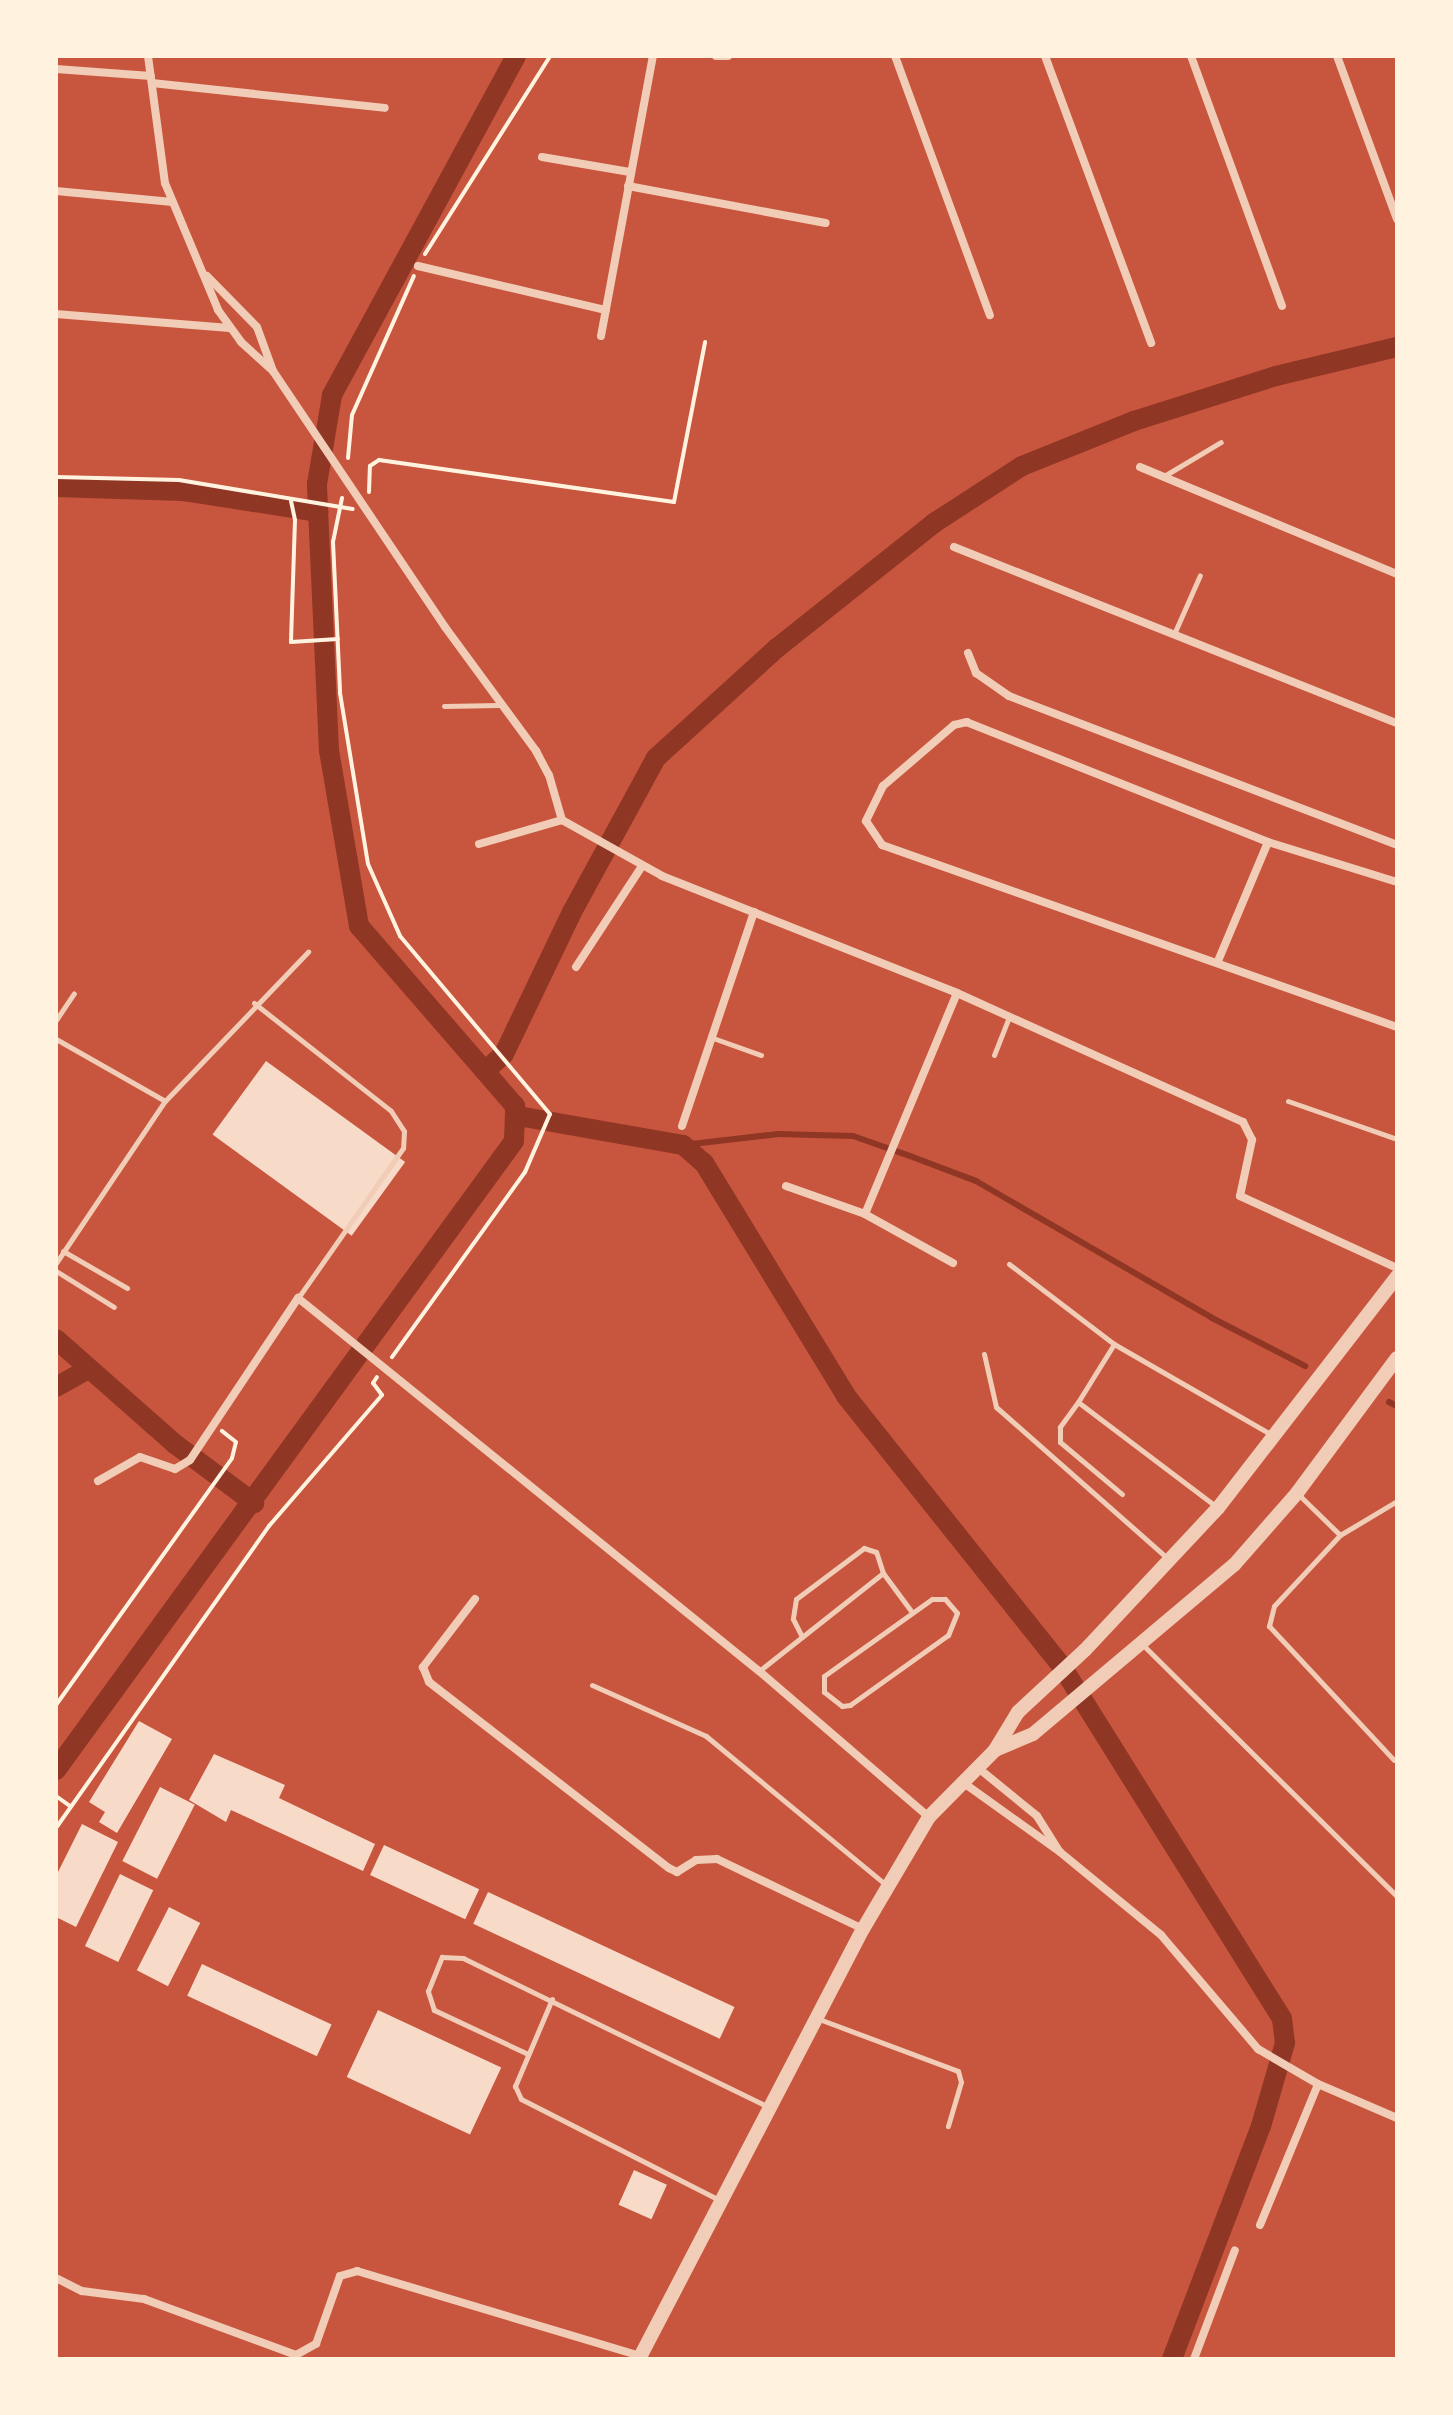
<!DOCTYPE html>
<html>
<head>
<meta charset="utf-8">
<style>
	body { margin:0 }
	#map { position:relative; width:1453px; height:2415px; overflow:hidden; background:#c8553d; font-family:"Noto Serif",serif }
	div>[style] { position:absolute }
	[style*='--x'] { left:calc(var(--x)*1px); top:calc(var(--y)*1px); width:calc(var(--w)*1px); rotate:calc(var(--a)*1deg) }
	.stream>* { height:6px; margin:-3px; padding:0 3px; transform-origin:3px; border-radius:3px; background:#8f3625 }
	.canal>* { height:20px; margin:-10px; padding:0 10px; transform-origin:10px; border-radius:10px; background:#8f3625 }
	.building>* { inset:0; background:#f7dbc8; transform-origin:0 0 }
	.path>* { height:4px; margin:-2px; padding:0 2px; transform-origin:2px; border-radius:2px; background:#fff3e0 }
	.service>* { height:5px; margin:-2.5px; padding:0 2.5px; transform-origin:2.5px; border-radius:2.5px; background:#f1ccb7 }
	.minor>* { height:8px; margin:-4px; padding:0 4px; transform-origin:4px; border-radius:4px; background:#f1ccb7 }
	.tertiary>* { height:14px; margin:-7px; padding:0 7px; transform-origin:7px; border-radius:7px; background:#f1ccb7 }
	span { translate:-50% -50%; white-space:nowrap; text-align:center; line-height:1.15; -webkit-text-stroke:8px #fff3e0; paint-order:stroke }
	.frame { position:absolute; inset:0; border:58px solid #fff3e0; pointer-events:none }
</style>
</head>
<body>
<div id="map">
	<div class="stream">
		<div style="--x:683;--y:1145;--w:96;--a:-6.6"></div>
		<div style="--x:778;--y:1134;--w:75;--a:1.5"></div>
		<div style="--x:853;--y:1136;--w:60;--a:19.3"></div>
		<div style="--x:910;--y:1156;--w:71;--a:20.7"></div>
		<div style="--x:976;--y:1181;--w:273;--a:30.1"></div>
		<div style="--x:1212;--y:1318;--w:105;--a:27.3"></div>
		<div style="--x:1389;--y:1402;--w:9;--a:27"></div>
	</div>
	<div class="canal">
		<div style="--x:56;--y:487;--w:128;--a:1.8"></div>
		<div style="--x:184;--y:491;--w:136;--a:8.9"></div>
		<div style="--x:485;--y:1071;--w:25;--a:-42"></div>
		<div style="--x:504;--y:1054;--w:157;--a:-64.4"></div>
		<div style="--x:572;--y:912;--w:175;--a:-61.4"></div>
		<div style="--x:656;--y:758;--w:164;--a:-42.3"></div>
		<div style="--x:777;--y:648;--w:201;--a:-38.5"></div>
		<div style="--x:934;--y:523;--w:105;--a:-32.9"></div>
		<div style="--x:1022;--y:466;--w:121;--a:-21.9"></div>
		<div style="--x:1134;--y:421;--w:149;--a:-17.6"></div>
		<div style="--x:1276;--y:376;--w:124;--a:-13.5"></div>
		<div style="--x:518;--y:1116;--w:168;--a:10"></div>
		<div style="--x:683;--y:1145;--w:28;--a:41"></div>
		<div style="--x:704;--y:1163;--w:273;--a:58.6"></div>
		<div style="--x:846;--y:1396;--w:344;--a:51.4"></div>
		<div style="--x:1061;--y:1665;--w:417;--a:58"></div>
		<div style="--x:1282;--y:2019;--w:24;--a:83"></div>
		<div style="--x:1285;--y:2043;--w:86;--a:106.1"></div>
		<div style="--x:1261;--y:2126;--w:249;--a:110.9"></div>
		<div style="--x:56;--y:1339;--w:159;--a:41.4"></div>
		<div style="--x:175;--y:1444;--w:99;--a:36.8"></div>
		<div style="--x:56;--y:1387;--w:37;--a:-29"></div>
		<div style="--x:56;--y:1770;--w:778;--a:-53.94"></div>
		<div style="--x:514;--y:1141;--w:35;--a:-88"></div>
		<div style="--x:515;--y:1106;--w:238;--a:-130.9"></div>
		<div style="--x:359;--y:926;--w:178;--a:-99.7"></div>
		<div style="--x:329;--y:751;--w:267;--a:-92.6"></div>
		<div style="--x:317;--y:484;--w:90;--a:-80.4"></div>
		<div style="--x:332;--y:395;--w:386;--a:-61.5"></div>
	</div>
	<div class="building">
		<div style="left:266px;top:1061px;width:172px;height:91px;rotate:36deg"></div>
		<div style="clip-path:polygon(139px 1721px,172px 1739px,117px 1833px,99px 1822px,105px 1812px,89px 1802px)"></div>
		<div style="clip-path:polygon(214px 1754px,285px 1785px,279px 1798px,375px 1844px,363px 1871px,231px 1810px,226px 1822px,189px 1800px)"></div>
		<div style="left:160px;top:1787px;width:39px;height:83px;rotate:27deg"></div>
		<div style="clip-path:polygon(82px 1824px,118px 1842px,76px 1927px,56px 1917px,56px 1876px)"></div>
		<div style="left:384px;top:1845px;width:105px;height:33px;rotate:25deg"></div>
		<div style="left:120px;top:1874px;width:37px;height:80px;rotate:26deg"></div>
		<div style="left:488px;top:1892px;width:272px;height:35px;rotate:25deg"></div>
		<div style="left:169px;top:1907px;width:35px;height:71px;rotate:27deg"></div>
		<div style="left:202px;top:1964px;width:143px;height:35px;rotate:25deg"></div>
		<div style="left:378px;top:2010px;width:136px;height:74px;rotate:25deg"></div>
		<div style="left:634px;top:2170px;width:36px;height:38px;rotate:24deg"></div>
	</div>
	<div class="path">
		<div style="--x:425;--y:254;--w:234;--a:-57.7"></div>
		<div style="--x:348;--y:458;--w:43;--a:-84.7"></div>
		<div style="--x:352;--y:415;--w:152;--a:-66"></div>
		<div style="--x:56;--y:477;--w:123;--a:1.4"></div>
		<div style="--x:179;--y:480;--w:176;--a:9.5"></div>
		<div style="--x:369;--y:492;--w:26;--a:-88"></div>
		<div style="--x:370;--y:466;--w:11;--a:-34"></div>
		<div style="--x:379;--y:460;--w:298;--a:8.1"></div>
		<div style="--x:674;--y:502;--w:163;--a:-79"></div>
		<div style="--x:342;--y:498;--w:45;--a:101.6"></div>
		<div style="--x:333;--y:542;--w:151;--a:87.3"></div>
		<div style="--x:340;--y:693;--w:173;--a:80.7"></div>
		<div style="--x:368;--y:864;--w:79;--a:66"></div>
		<div style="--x:400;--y:936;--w:233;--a:49.9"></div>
		<div style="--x:550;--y:1114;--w:63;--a:113.3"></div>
		<div style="--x:525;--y:1172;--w:228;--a:125.7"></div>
		<div style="--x:291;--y:501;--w:19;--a:78"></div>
		<div style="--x:295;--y:520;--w:122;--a:91.9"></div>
		<div style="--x:291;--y:642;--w:47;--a:-3.7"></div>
		<div style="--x:56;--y:1705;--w:303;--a:-54.5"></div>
		<div style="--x:232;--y:1458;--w:16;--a:-76"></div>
		<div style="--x:236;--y:1442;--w:18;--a:-142"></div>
		<div style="--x:56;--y:1796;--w:17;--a:36"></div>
		<div style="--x:56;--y:1828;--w:370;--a:-54.8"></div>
		<div style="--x:269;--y:1526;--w:173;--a:-49.2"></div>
		<div style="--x:382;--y:1395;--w:15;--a:-127"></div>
		<div style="--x:373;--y:1383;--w:7;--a:-56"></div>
	</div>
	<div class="service">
		<div style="--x:1164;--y:476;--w:66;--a:-30.8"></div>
		<div style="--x:1174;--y:634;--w:64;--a:-66.2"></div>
		<div style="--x:444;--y:706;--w:55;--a:-1"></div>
		<div style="--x:254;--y:1003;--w:174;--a:38.2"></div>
		<div style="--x:391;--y:1111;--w:24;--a:57"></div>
		<div style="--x:404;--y:1131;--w:17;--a:93"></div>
		<div style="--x:403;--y:1148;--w:183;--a:125"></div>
		<div style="--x:56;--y:1020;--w:32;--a:-56"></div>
		<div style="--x:713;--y:1038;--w:51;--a:19.5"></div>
		<div style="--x:56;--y:1039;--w:125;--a:29.6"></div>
		<div style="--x:165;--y:1101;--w:207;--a:-46.2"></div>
		<div style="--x:994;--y:1055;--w:41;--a:-68.5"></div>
		<div style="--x:1288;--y:1101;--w:115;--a:19.2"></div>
		<div style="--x:63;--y:1251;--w:74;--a:30"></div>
		<div style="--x:56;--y:1263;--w:195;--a:-56.1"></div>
		<div style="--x:1009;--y:1264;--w:132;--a:37.3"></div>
		<div style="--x:1114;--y:1344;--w:182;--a:29.9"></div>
		<div style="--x:56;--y:1271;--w:68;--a:31.8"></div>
		<div style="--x:1114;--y:1344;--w:68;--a:121.8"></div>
		<div style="--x:1078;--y:1402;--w:174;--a:37.1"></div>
		<div style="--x:984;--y:1354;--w:54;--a:77.2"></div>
		<div style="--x:996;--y:1407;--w:228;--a:41.4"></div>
		<div style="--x:1078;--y:1402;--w:31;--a:126"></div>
		<div style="--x:1060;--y:1427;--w:15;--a:90"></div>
		<div style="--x:1060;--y:1442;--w:81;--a:40"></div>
		<div style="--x:1297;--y:1493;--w:60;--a:44.3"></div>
		<div style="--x:1340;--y:1535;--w:66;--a:-30.8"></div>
		<div style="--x:1340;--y:1535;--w:97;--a:132.9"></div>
		<div style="--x:1274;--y:1606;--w:21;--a:104"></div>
		<div style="--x:1269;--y:1626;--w:183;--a:47"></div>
		<div style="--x:883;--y:1573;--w:47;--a:53.6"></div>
		<div style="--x:932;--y:1599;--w:13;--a:0"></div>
		<div style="--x:945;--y:1599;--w:18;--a:49"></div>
		<div style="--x:957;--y:1613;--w:24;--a:112"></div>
		<div style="--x:948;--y:1635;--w:120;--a:144.5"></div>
		<div style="--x:850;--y:1705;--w:8;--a:173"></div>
		<div style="--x:842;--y:1706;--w:23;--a:-142"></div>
		<div style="--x:824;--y:1692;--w:16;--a:-90"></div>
		<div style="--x:824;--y:1676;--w:133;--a:-35.5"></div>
		<div style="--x:1143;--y:1645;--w:357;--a:44.7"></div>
		<div style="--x:759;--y:1671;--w:158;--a:-38.3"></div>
		<div style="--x:883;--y:1573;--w:22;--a:-108"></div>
		<div style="--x:876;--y:1552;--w:13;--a:-162"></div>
		<div style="--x:864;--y:1548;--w:85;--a:143.1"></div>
		<div style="--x:796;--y:1599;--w:20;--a:99"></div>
		<div style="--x:793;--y:1619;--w:20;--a:63"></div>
		<div style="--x:592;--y:1685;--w:125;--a:24.1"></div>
		<div style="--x:706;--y:1736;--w:234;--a:39.6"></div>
		<div style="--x:552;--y:1999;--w:95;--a:113"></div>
		<div style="--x:515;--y:2086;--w:14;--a:65"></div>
		<div style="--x:521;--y:2099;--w:222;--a:27"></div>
		<div style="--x:819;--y:2019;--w:148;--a:20.5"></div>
		<div style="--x:958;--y:2071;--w:11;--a:75"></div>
		<div style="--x:961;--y:2082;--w:46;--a:106.5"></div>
		<div style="--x:528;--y:2054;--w:104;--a:-154.9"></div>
		<div style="--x:434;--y:2010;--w:20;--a:-108"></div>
		<div style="--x:428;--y:1991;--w:37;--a:-68"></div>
		<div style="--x:442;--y:1957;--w:21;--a:3"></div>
		<div style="--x:463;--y:1958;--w:338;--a:26"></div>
	</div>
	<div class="minor">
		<div style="--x:148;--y:56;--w:128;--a:82.4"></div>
		<div style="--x:165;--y:183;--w:138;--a:67.3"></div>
		<div style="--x:218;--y:310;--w:39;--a:54"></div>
		<div style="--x:241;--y:342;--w:43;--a:42.2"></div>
		<div style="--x:273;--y:371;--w:308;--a:56.1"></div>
		<div style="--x:445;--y:627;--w:154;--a:53.7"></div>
		<div style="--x:536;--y:751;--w:27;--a:62"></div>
		<div style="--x:549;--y:775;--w:47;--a:73.9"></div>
		<div style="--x:562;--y:820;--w:115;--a:29.2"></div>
		<div style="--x:662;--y:876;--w:317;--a:21.6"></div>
		<div style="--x:957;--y:993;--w:314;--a:24.3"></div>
		<div style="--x:1243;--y:1122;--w:20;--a:63"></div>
		<div style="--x:1252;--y:1140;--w:57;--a:102.1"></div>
		<div style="--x:1240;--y:1196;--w:173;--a:24.6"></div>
		<div style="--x:716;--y:56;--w:12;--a:0"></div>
		<div style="--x:895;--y:56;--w:276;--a:69.9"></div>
		<div style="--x:1045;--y:56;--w:306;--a:69.7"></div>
		<div style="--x:1191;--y:56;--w:266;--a:70"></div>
		<div style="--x:1337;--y:56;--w:174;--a:69.8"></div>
		<div style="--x:56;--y:69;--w:95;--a:4.2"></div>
		<div style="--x:152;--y:83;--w:234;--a:6.1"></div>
		<div style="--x:542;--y:157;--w:89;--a:9.7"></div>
		<div style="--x:628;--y:186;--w:201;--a:10.6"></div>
		<div style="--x:56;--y:191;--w:117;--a:5.4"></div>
		<div style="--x:418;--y:266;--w:193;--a:13.2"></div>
		<div style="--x:207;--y:276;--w:71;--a:45.6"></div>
		<div style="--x:257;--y:327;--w:47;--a:70"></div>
		<div style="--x:56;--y:314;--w:174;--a:4.6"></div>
		<div style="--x:601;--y:336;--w:285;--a:-79.5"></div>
		<div style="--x:1140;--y:467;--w:278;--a:22.6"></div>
		<div style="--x:954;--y:547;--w:477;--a:21.7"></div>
		<div style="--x:968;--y:653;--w:22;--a:68"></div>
		<div style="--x:976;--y:673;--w:40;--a:34.9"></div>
		<div style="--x:1009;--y:696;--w:416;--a:21"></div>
		<div style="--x:479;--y:844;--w:86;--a:-16.1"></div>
		<div style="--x:1397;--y:882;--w:135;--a:-162.8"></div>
		<div style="--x:1268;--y:842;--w:324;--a:-158.3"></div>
		<div style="--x:967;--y:722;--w:13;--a:167"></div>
		<div style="--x:954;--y:725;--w:94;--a:139.3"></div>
		<div style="--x:883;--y:786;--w:39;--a:116"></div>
		<div style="--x:866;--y:821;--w:29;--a:56"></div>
		<div style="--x:882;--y:845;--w:546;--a:19.46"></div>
		<div style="--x:1218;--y:961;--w:129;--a:-67.2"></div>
		<div style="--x:576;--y:967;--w:121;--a:-56.8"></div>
		<div style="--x:682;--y:1126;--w:226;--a:-71.4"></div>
		<div style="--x:786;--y:1186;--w:84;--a:19.5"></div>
		<div style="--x:953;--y:1263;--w:101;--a:-150.9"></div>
		<div style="--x:865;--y:1214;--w:239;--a:-67.4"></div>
		<div style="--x:98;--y:1481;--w:48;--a:-29.7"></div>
		<div style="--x:140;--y:1457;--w:37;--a:19"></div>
		<div style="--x:175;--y:1469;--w:17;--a:-31"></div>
		<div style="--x:190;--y:1460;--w:195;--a:-56.3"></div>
		<div style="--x:298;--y:1298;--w:593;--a:38.98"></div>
		<div style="--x:759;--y:1671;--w:224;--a:40.7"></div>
		<div style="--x:475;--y:1599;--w:86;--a:127.4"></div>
		<div style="--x:423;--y:1667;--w:16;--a:68"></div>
		<div style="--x:429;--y:1682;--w:304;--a:37.8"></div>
		<div style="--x:669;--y:1868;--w:9;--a:27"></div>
		<div style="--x:677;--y:1872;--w:22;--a:-32"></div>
		<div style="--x:696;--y:1860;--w:21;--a:-3"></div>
		<div style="--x:717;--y:1859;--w:162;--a:25.6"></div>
		<div style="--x:977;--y:1767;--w:77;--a:39.2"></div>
		<div style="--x:1037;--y:1816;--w:41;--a:57.8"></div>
		<div style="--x:961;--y:1781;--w:122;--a:35.6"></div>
		<div style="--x:1060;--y:1852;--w:131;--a:39.4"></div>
		<div style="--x:1161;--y:1935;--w:150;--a:49.6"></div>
		<div style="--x:1258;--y:2049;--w:69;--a:30.3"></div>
		<div style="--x:1260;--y:2225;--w:152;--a:-67.6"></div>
		<div style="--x:1318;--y:2084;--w:86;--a:23.3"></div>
		<div style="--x:56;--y:2278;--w:29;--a:27"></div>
		<div style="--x:82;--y:2291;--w:63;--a:7.4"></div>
		<div style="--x:144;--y:2299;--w:162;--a:20.2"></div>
		<div style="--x:296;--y:2355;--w:23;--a:-29"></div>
		<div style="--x:316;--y:2344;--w:72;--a:-70.6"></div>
		<div style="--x:340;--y:2276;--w:18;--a:-16"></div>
		<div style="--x:357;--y:2271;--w:295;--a:16.7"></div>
		<div style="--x:1194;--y:2359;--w:116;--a:-69.4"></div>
	</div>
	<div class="tertiary">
		<div style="--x:995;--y:1750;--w:41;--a:-22.8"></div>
		<div style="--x:1033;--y:1734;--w:263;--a:-40.1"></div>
		<div style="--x:1234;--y:1565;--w:96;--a:-48.8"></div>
		<div style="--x:1297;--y:1493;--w:168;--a:-53.5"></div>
		<div style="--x:639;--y:2359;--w:485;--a:-62.5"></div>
		<div style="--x:863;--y:1929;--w:130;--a:-59.5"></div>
		<div style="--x:929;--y:1817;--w:94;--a:-45.4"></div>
		<div style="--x:995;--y:1750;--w:44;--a:-58.8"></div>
		<div style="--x:1018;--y:1712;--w:91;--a:-42.8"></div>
		<div style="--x:1085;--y:1650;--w:195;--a:-46.9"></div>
		<div style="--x:1218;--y:1508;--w:293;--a:-52.3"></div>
	</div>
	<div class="frame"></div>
</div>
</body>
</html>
